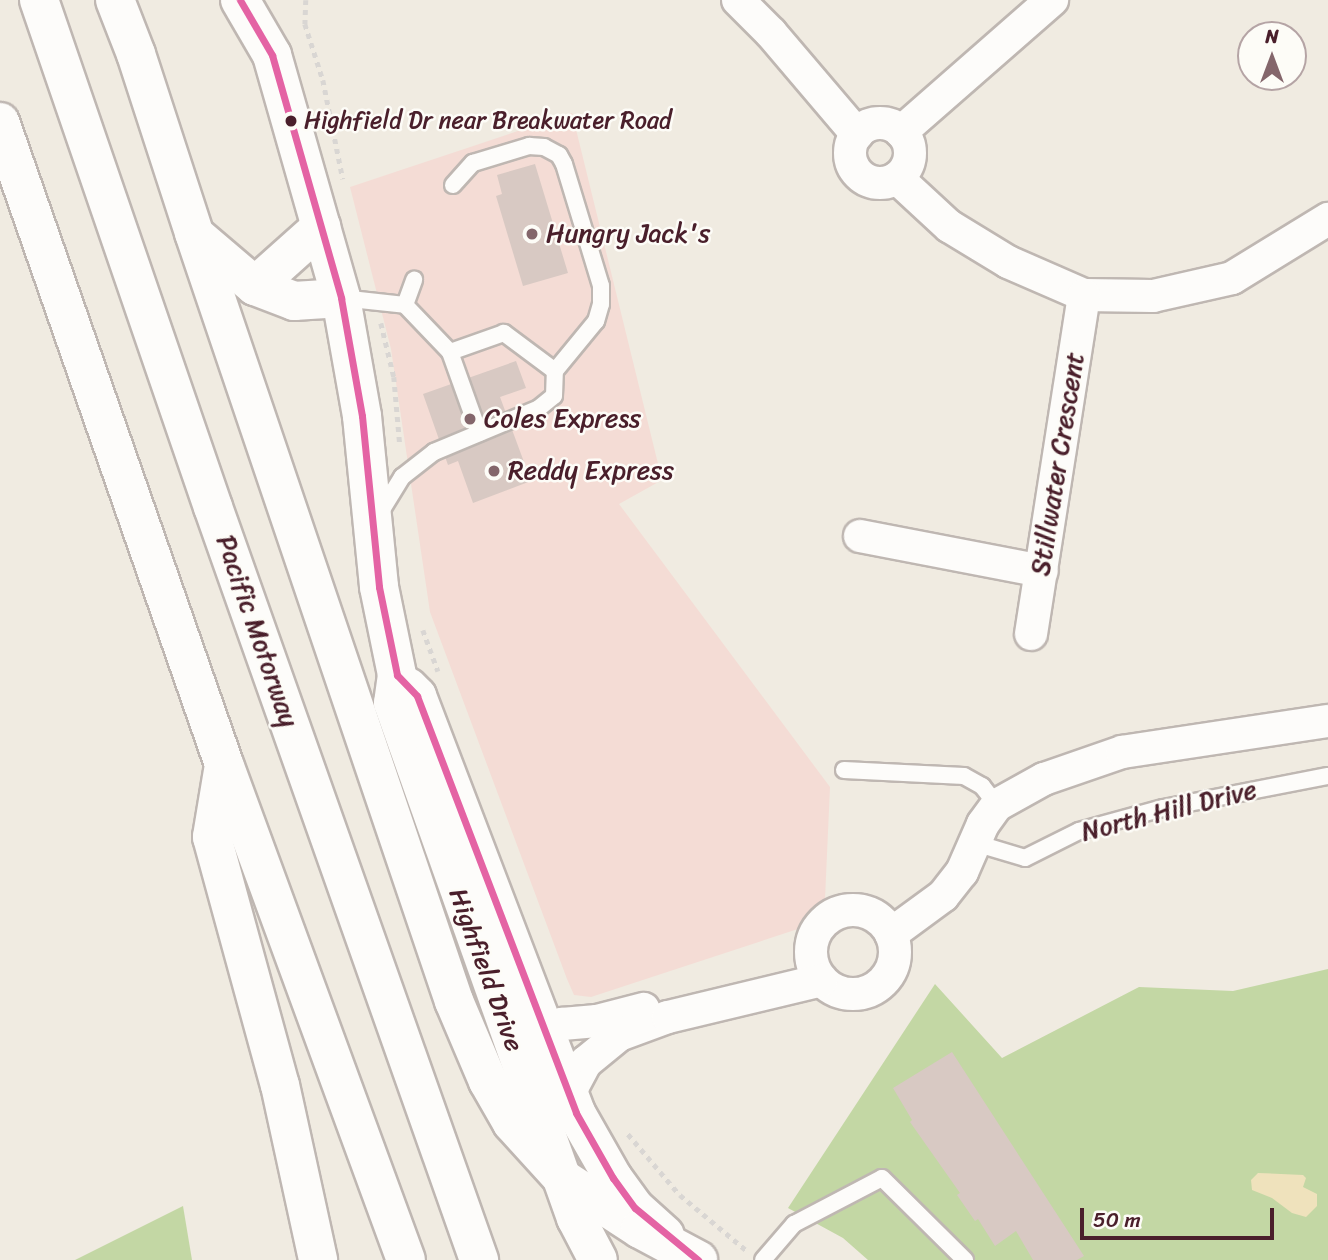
<!DOCTYPE html>
<html>
<head>
<meta charset="utf-8">
<style>
	body { margin:0 }
	#map { position:relative; width:1328px; height:1260px; overflow:hidden; background:#f0ebe1; font-family:Sriracha,sans-serif }
	div>[style] { position:absolute }
	[style*='--x'] { left:calc(var(--x)*1px); top:calc(var(--y)*1px); width:calc(var(--w)*1px); rotate:calc(var(--a)*1deg) }
	.built>* { inset:0; background:#f4dcd5 }
	.green>* { inset:0; background:#c3d7a4 }
	.sand>* { inset:0; background:#efe2bc }
	.building>* { inset:0; background:#d8c9c3 }
	.path>* { height:4.5px; margin-top:-2.25px; transform-origin:0; background:repeating-linear-gradient(90deg,#d9d6d3 0 5px,transparent 0 10px) }
	.roads { filter:drop-shadow(2px 0 #bfb7b2) drop-shadow(-2px 0 #bfb7b2) drop-shadow(0 2px #bfb7b2) drop-shadow(0 -2px #bfb7b2) }
	.lane>* { height:16px; margin:-8px; padding:0 8px; transform-origin:8px; border-radius:8px; background:#fdfcfa }
	.street>* { height:32px; margin:-16px; padding:0 16px; transform-origin:16px; border-radius:16px; background:#fdfcfa }
	.street>.ring { margin:-16px; padding:0; box-sizing:content-box; background:none; border:32px solid #fdfcfa; border-radius:50% }
	.secondary>* { height:38px; margin:-19px; padding:0 19px; transform-origin:19px; border-radius:19px; background:#fdfcfa }
	.highway>* { height:38px; margin:-19px; padding:0 19px; transform-origin:19px; border-radius:19px; background:#fdfcfa }
	.bus-1>* { height:7px; margin:-3.5px; padding:0 3.5px; transform-origin:3.5px; border-radius:3.5px; background:#e463a4 }
	.dots>* { width:19px; height:19px; translate:-50% -50%; box-sizing:border-box; border:4px solid #fdfcf7; border-radius:50% }
	span { translate:-50% -50%; white-space:nowrap; text-align:center; line-height:1.15; -webkit-text-stroke:5px #fdfcf7; paint-order:stroke }
	.bus-label { font-size:24px; color:#4a1f2b }
	.left { translate:0 -50%; text-align:left }
	.poi-label { font-size:26px; color:#4a1f2b }
	.street-label { font-size:26px; color:#4a1f2b }
	.north { position:absolute; left:1237px; top:21px; width:70px; height:70px; box-sizing:border-box; background:#fdfcf7; border:2px solid #b5a4a5; border-radius:50%; rotate:0deg; font-size:19px; font-weight:700; line-height:28px; text-align:center; color:#4a1f2b }
	.north::after { content:''; display:block; margin:auto; width:24px; height:32px; background:#84666b; clip-path:polygon(50% 0,100% 100%,50% 72%,0 100%) }
	.scale { position:absolute; left:1080px; top:1208px; width:194px; height:32px; box-sizing:border-box; border:4px solid #4a1f2b; border-top:0; padding-left:9px; font-size:21px; line-height:24px; white-space:nowrap; color:#4a1f2b; -webkit-text-stroke:5px #fdfcf7; paint-order:stroke }
</style>
</head>
<body>
<div id="map">
	<div class="built">
		<div style="clip-path:polygon(572px 113px,662px 480px,619px 504px,830px 787px,825px 899px,801px 928px,591px 997px,574px 995px,567px 979px,430px 612px,391px 349px,350px 187px)"></div>
	</div>
	<div class="green">
		<div style="clip-path:polygon(1328px 969px,1328px 1260px,868px 1260px,843px 1238px,788px 1208px,935px 984px,1002px 1058px,1139px 987px,1233px 991px)"></div>
		<div style="clip-path:polygon(183px 1206px,192px 1260px,75px 1260px)"></div>
	</div>
	<div class="sand">
		<div style="clip-path:polygon(1258px 1173px,1303px 1175px,1306px 1178px,1303px 1187px,1317px 1194px,1317px 1206px,1306px 1217px,1292px 1213px,1272px 1198px,1252px 1190px,1251px 1180px)"></div>
	</div>
	<div class="building">
		<div style="clip-path:polygon(535px 164px,568px 273px,523px 286px,496px 196px,502px 194px,497px 175px)"></div>
		<div style="clip-path:polygon(516px 361px,526px 388px,500px 397px,531px 481px,473px 503px,458px 461px,448px 465px,423px 394px)"></div>
		<div style="clip-path:polygon(952px 1052px,1084px 1256px,1077px 1260px,1033px 1260px,1016px 1231px,995px 1246px,978px 1219px,975px 1221px,957px 1195px,960px 1193px,910px 1122px,912px 1120px,893px 1088px)"></div>
	</div>
	<div class="path">
		<div style="--x:306;--y:0;--w:24;--a:92"></div>
		<div style="--x:305;--y:24;--w:59;--a:72.2"></div>
		<div style="--x:323;--y:80;--w:101;--a:78.6"></div>
		<div style="--x:381;--y:323;--w:56;--a:76.5"></div>
		<div style="--x:394;--y:377;--w:68;--a:85"></div>
		<div style="--x:423;--y:630;--w:44;--a:69.9"></div>
		<div style="--x:628;--y:1134;--w:80;--a:49.6"></div>
		<div style="--x:680;--y:1195;--w:86;--a:39.8"></div>
	</div>
	<div class="roads">
		<div class="lane">
			<div style="--x:453;--y:185;--w:30;--a:-48"></div>
			<div style="--x:473;--y:163;--w:59;--a:-16.9"></div>
			<div style="--x:529;--y:146;--w:15;--a:4"></div>
			<div style="--x:544;--y:147;--w:17;--a:28"></div>
			<div style="--x:559;--y:155;--w:10;--a:61"></div>
			<div style="--x:564;--y:164;--w:127;--a:73.1"></div>
			<div style="--x:601;--y:286;--w:18;--a:90"></div>
			<div style="--x:601;--y:304;--w:18;--a:106"></div>
			<div style="--x:596;--y:321;--w:65;--a:129.4"></div>
			<div style="--x:341;--y:298;--w:64;--a:6.2"></div>
			<div style="--x:405;--y:305;--w:27;--a:-70"></div>
			<div style="--x:405;--y:305;--w:65;--a:46.2"></div>
			<div style="--x:450;--y:352;--w:86;--a:70.3"></div>
			<div style="--x:378;--y:516;--w:46;--a:-58.4"></div>
			<div style="--x:402;--y:477;--w:41;--a:-38"></div>
			<div style="--x:434;--y:452;--w:114;--a:-22.7"></div>
			<div style="--x:539;--y:408;--w:19;--a:-39"></div>
			<div style="--x:554;--y:396;--w:25;--a:-88"></div>
			<div style="--x:555;--y:371;--w:64;--a:-143.3"></div>
			<div style="--x:504;--y:333;--w:57;--a:160.6"></div>
			<div style="--x:844;--y:770;--w:120;--a:2.9"></div>
			<div style="--x:964;--y:776;--w:21;--a:29"></div>
			<div style="--x:982;--y:786;--w:24;--a:52"></div>
			<div style="--x:975;--y:843;--w:52;--a:16.7"></div>
			<div style="--x:1025;--y:858;--w:60;--a:-26.6"></div>
			<div style="--x:1079;--y:831;--w:87;--a:-15.3"></div>
			<div style="--x:1163;--y:808;--w:168;--a:-11"></div>
			<div style="--x:763;--y:1260;--w:48;--a:-49.3"></div>
			<div style="--x:794;--y:1224;--w:99;--a:-27.6"></div>
			<div style="--x:882;--y:1178;--w:117;--a:44.7"></div>
		</div>
		<div class="street">
			<div style="--x:738;--y:0;--w:47;--a:45"></div>
			<div style="--x:771;--y:33;--w:133;--a:49.6"></div>
			<div class="ring" style="left:850px;top:123px;width:28px;height:28px"></div>
			<div style="--x:901;--y:132;--w:201;--a:-41.2"></div>
			<div style="--x:897;--y:178;--w:71;--a:42.7"></div>
			<div style="--x:949;--y:226;--w:69;--a:31.4"></div>
			<div style="--x:1008;--y:262;--w:83;--a:23.5"></div>
			<div style="--x:1084;--y:295;--w:69;--a:0.8"></div>
			<div style="--x:1153;--y:296;--w:81;--a:-12.8"></div>
			<div style="--x:1232;--y:278;--w:113;--a:-31.6"></div>
			<div style="--x:860;--y:536;--w:185;--a:10.9"></div>
			<div style="--x:1031;--y:634;--w:343;--a:-81.1"></div>
			<div class="ring" style="left:811px;top:910px;width:52px;height:52px"></div>
			<div style="--x:891;--y:934;--w:64;--a:-36.2"></div>
			<div style="--x:943;--y:896;--w:31;--a:-52"></div>
			<div style="--x:962;--y:872;--w:52;--a:-66.4"></div>
			<div style="--x:983;--y:824;--w:24;--a:-54"></div>
			<div style="--x:997;--y:805;--w:54;--a:-29"></div>
			<div style="--x:1044;--y:779;--w:83;--a:-19.1"></div>
			<div style="--x:1122;--y:752;--w:208;--a:-8.6"></div>
			<div style="--x:546;--y:1030;--w:17;--a:-21"></div>
			<div style="--x:562;--y:1024;--w:35;--a:-5"></div>
			<div style="--x:597;--y:1021;--w:48;--a:-14.6"></div>
			<div style="--x:570;--y:1099;--w:13;--a:-77"></div>
			<div style="--x:573;--y:1086;--w:27;--a:-62"></div>
			<div style="--x:586;--y:1062;--w:43;--a:-39.3"></div>
			<div style="--x:619;--y:1035;--w:52;--a:-20.2"></div>
			<div style="--x:668;--y:1017;--w:158;--a:-13.5"></div>
		</div>
		<div class="secondary">
			<div style="--x:240;--y:0;--w:64;--a:59.8"></div>
			<div style="--x:272;--y:55;--w:253;--a:74.1"></div>
			<div style="--x:341;--y:298;--w:120;--a:79.9"></div>
			<div style="--x:362;--y:416;--w:172;--a:84.3"></div>
			<div style="--x:379;--y:587;--w:90;--a:78.4"></div>
			<div style="--x:397;--y:675;--w:28;--a:98"></div>
			<div style="--x:393;--y:703;--w:547;--a:70.44"></div>
			<div style="--x:576;--y:1218;--w:47;--a:62.4"></div>
			<div style="--x:408;--y:687;--w:13;--a:45"></div>
			<div style="--x:417;--y:696;--w:446;--a:69.1"></div>
			<div style="--x:576;--y:1113;--w:75;--a:60.4"></div>
			<div style="--x:613;--y:1178;--w:37;--a:54"></div>
			<div style="--x:635;--y:1208;--w:40;--a:42"></div>
		</div>
		<div class="highway">
			<div style="--x:39;--y:0;--w:536;--a:71.06"></div>
			<div style="--x:213;--y:507;--w:799;--a:70.54"></div>
			<div style="--x:115;--y:0;--w:58;--a:68.7"></div>
			<div style="--x:136;--y:54;--w:188;--a:72"></div>
			<div style="--x:194;--y:233;--w:811;--a:71.3"></div>
			<div style="--x:454;--y:1001;--w:87;--a:67"></div>
			<div style="--x:488;--y:1081;--w:48;--a:60.3"></div>
			<div style="--x:512;--y:1123;--w:74;--a:47.7"></div>
			<div style="--x:562;--y:1178;--w:93;--a:33.2"></div>
			<div style="--x:640;--y:1229;--w:66;--a:28.1"></div>
			<div style="--x:0;--y:122;--w:680;--a:70.77"></div>
			<div style="--x:224;--y:764;--w:528;--a:69.85"></div>
			<div style="--x:195;--y:235;--w:79;--a:40.4"></div>
			<div style="--x:255;--y:286;--w:89;--a:-41.8"></div>
			<div style="--x:255;--y:286;--w:42;--a:21"></div>
			<div style="--x:294;--y:301;--w:47;--a:-3.7"></div>
			<div style="--x:224;--y:765;--w:73;--a:99.5"></div>
			<div style="--x:212;--y:837;--w:257;--a:74.7"></div>
			<div style="--x:280;--y:1085;--w:179;--a:77.7"></div>
		</div>
	</div>
	<div class="bus-1">
		<div style="--x:240;--y:0;--w:64;--a:59.8"></div>
		<div style="--x:272;--y:55;--w:253;--a:74.1"></div>
		<div style="--x:341;--y:298;--w:120;--a:79.9"></div>
		<div style="--x:362;--y:416;--w:172;--a:84.3"></div>
		<div style="--x:379;--y:587;--w:90;--a:78.4"></div>
		<div style="--x:397;--y:675;--w:29;--a:46"></div>
		<div style="--x:417;--y:696;--w:446;--a:69.1"></div>
		<div style="--x:576;--y:1113;--w:75;--a:60.4"></div>
		<div style="--x:613;--y:1178;--w:37;--a:54"></div>
		<div style="--x:635;--y:1208;--w:82;--a:39.5"></div>
	</div>
	<div class="dots">
		<div style="left:291px;top:121px;background:#4a1f2b"></div>
		<div style="left:532px;top:234px;background:#84666b"></div>
		<div style="left:470px;top:419px;background:#84666b"></div>
		<div style="left:494px;top:471px;background:#84666b"></div>
	</div>
	<div class="bus-label">
		<span class="left" style="left:304px;top:121px">Highfield Dr near Breakwater Road</span>
	</div>
	<div class="poi-label">
		<span class="left" style="left:546px;top:234px">Hungry Jack's</span>
		<span class="left" style="left:484px;top:419px">Coles Express</span>
		<span class="left" style="left:508px;top:471px">Reddy Express</span>
	</div>
	<div class="street-label">
		<span style="left:1058px;top:464px;rotate:-81deg">Stillwater Crescent</span>
		<span style="left:257px;top:631px;rotate:71deg">Pacific Motorway</span>
		<span style="left:1169px;top:811px;rotate:-14deg">North Hill Drive</span>
		<span style="left:486px;top:970px;rotate:70deg">Highfield Drive</span>
	</div>
	<div class="north">N</div>
	<div class="scale">50 m</div>
</div>
</body>
</html>
